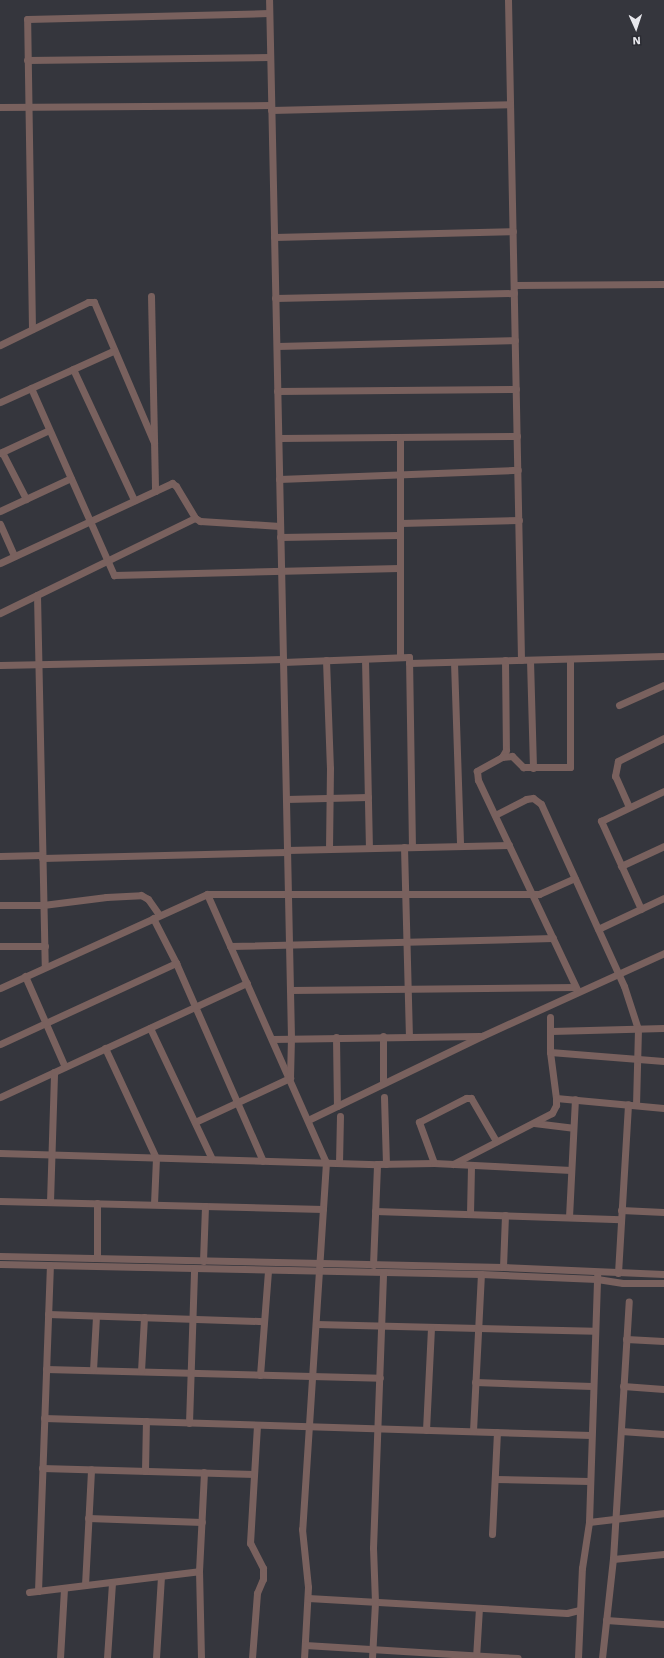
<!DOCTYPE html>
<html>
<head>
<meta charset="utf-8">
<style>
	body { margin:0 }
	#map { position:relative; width:664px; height:1658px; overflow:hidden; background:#35363d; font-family:"Work Sans",sans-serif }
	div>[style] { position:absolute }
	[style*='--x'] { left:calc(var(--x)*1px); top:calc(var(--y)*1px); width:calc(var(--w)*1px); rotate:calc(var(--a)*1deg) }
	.minor>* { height:7px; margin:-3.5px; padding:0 3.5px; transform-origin:3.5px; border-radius:3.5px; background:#79615e }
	span { translate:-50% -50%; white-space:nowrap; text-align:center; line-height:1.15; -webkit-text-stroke:3.5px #2b2c33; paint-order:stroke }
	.north { position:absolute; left:616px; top:8px; width:40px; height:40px; -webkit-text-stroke:3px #2b2c33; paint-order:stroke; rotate:177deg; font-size:11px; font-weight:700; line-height:16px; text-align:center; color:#e7e7ec }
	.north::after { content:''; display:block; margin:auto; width:14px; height:18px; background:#e7e7ec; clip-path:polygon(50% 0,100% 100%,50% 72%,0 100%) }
</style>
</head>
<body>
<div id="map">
	<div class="minor">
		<div style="--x:508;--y:0;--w:660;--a:88.87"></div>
		<div style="--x:27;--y:60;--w:243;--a:-0.7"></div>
		<div style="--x:0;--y:107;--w:271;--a:-0.4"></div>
		<div style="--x:271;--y:110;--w:239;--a:-1.4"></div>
		<div style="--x:274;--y:237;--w:239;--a:-1.4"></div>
		<div style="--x:514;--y:285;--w:150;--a:-0.4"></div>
		<div style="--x:151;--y:296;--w:195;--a:88.8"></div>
		<div style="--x:275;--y:298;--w:239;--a:-1.2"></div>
		<div style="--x:32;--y:329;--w:310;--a:-90.9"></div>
		<div style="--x:27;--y:19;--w:242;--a:-1.4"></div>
		<div style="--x:0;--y:345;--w:98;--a:-26"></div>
		<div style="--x:88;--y:302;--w:6;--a:0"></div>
		<div style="--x:94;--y:302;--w:153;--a:66.9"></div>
		<div style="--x:277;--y:346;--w:238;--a:-1.4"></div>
		<div style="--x:73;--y:369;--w:145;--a:65"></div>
		<div style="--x:31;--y:388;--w:205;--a:66.1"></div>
		<div style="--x:114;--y:575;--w:285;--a:-1.4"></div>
		<div style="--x:277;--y:391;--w:239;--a:-0.5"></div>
		<div style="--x:0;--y:402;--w:124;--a:-24.3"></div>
		<div style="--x:279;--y:438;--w:238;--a:-0.5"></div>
		<div style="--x:2;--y:452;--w:53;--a:62.9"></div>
		<div style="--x:0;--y:453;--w:54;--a:-25.1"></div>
		<div style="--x:279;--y:479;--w:239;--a:-2.2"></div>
		<div style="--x:0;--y:511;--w:78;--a:-24.9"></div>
		<div style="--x:400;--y:523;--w:119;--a:-1.4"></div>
		<div style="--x:0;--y:524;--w:35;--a:66"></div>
		<div style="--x:280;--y:537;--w:120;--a:-1"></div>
		<div style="--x:0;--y:563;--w:190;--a:-24.9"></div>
		<div style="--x:172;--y:483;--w:5;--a:37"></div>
		<div style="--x:176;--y:486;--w:37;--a:59"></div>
		<div style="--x:195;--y:518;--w:6;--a:31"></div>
		<div style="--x:200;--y:521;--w:80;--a:3.6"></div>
		<div style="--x:37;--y:595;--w:372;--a:88.8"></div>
		<div style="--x:0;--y:613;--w:217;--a:-26"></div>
		<div style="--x:400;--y:657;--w:220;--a:-90"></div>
		<div style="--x:365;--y:659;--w:189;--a:88.8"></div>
		<div style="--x:326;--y:660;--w:108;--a:87.9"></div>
		<div style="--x:330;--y:768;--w:81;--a:90.7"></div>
		<div style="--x:505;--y:660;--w:90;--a:89.4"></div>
		<div style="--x:506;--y:750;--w:8;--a:120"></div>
		<div style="--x:502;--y:757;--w:29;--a:151"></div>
		<div style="--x:477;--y:771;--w:9;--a:84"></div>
		<div style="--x:478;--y:780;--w:234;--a:64.7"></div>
		<div style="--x:530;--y:660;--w:108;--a:88.4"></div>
		<div style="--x:283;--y:662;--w:126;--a:-2.3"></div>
		<div style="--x:409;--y:657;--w:190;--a:89.1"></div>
		<div style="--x:454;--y:662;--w:184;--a:88.1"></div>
		<div style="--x:409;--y:663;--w:255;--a:-1.6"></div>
		<div style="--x:0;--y:665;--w:283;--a:-1.2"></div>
		<div style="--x:619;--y:705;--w:49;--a:-24"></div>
		<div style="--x:502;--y:757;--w:10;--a:-6"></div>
		<div style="--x:512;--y:756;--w:16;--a:45"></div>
		<div style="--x:523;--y:767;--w:47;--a:0"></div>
		<div style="--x:570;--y:767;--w:108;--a:-90"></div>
		<div style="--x:286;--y:799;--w:82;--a:-1.4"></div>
		<div style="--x:629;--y:807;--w:34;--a:-114"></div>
		<div style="--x:615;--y:776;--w:15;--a:-79"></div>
		<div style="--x:618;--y:761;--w:51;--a:-26.6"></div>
		<div style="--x:495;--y:815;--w:35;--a:-27"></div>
		<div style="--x:526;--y:799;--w:7;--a:-8"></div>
		<div style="--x:533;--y:798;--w:10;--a:37"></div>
		<div style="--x:541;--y:804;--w:200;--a:65.5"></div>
		<div style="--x:624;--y:986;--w:45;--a:72"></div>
		<div style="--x:638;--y:1029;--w:76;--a:91.5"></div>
		<div style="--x:404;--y:847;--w:188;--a:88.5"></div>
		<div style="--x:287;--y:850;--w:222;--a:-1.3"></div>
		<div style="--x:0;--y:856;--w:42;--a:-1.4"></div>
		<div style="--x:42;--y:858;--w:245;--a:-1.4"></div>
		<div style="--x:621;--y:866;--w:47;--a:-24.9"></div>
		<div style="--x:207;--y:894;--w:293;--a:66.1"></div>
		<div style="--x:326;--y:1162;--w:368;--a:93.7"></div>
		<div style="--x:302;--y:1529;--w:58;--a:84.1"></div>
		<div style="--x:308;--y:1587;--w:71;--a:93.2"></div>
		<div style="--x:0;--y:905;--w:43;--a:0"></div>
		<div style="--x:43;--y:905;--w:64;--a:-7.2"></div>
		<div style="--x:106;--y:897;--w:35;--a:-3"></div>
		<div style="--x:141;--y:895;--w:8;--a:30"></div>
		<div style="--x:148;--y:899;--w:19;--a:55"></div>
		<div style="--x:641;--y:909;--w:97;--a:-114.4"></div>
		<div style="--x:601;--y:821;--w:70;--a:-25.5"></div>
		<div style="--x:153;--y:918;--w:51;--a:62.9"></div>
		<div style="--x:176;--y:963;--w:216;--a:66.3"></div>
		<div style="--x:598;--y:929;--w:73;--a:-25.2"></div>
		<div style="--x:0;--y:946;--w:45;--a:0"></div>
		<div style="--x:230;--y:946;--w:323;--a:-1.4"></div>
		<div style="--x:25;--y:976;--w:99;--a:66.3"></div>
		<div style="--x:0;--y:988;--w:227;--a:-24.4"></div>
		<div style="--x:207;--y:894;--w:332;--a:0"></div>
		<div style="--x:539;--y:894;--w:39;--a:-24"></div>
		<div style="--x:290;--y:990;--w:285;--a:-0.6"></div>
		<div style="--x:550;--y:1017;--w:35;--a:90"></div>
		<div style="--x:550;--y:1052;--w:46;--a:82.6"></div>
		<div style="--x:556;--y:1098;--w:108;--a:5.3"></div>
		<div style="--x:150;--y:1028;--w:145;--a:64.7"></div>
		<div style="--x:551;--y:1031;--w:113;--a:-1.5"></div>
		<div style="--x:383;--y:1036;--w:47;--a:90"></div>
		<div style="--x:336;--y:1037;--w:69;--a:89.2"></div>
		<div style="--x:272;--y:1039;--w:208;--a:-0.8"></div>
		<div style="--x:0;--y:1044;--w:194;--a:-24.7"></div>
		<div style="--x:105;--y:1048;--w:121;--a:65.1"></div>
		<div style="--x:156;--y:1158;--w:46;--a:92.5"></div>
		<div style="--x:550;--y:1052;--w:114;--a:4.5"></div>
		<div style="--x:0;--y:1097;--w:272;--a:-24.8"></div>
		<div style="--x:384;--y:1097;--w:67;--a:88.3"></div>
		<div style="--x:308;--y:1120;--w:193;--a:-25.8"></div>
		<div style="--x:482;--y:1036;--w:200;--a:-24.5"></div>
		<div style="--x:195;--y:1122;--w:105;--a:-24.9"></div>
		<div style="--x:290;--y:1078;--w:40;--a:-88.6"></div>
		<div style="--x:291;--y:1038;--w:1038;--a:-91.21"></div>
		<div style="--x:534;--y:1123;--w:39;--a:7"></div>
		<div style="--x:0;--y:1153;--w:377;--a:1.7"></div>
		<div style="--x:377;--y:1164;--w:57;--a:-1"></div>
		<div style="--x:434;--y:1163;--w:137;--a:2.9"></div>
		<div style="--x:339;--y:1163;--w:47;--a:-88.8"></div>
		<div style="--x:434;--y:1163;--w:44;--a:-110.1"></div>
		<div style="--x:419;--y:1122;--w:53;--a:-27.1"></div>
		<div style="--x:466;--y:1098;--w:5;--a:0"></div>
		<div style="--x:471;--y:1098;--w:50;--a:59.8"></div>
		<div style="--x:453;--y:1164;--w:111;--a:-27.3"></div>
		<div style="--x:552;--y:1113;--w:9;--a:-63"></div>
		<div style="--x:556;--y:1105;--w:7;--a:-90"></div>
		<div style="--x:0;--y:1201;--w:323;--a:1.4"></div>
		<div style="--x:50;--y:1202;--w:130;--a:-88.2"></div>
		<div style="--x:621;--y:1210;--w:43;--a:2.7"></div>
		<div style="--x:375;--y:1211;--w:246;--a:1.9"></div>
		<div style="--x:470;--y:1214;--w:49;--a:-88.8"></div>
		<div style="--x:569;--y:1217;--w:118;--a:-87.1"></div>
		<div style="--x:0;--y:1256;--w:503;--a:1.25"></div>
		<div style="--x:503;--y:1267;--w:161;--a:2.5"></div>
		<div style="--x:97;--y:1258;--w:55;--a:-90"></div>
		<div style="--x:203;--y:1261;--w:55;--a:-87.9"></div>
		<div style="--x:0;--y:1264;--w:481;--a:1.2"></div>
		<div style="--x:481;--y:1274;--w:116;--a:2.5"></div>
		<div style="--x:597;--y:1279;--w:26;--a:9"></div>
		<div style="--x:623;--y:1283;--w:41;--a:0"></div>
		<div style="--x:373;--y:1265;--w:101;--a:-87.7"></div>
		<div style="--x:503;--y:1267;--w:52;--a:-87.8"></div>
		<div style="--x:618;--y:1273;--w:169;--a:-86.6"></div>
		<div style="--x:48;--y:1314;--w:216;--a:1.9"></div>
		<div style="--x:316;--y:1324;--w:278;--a:1.4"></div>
		<div style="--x:626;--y:1339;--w:38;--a:3"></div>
		<div style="--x:46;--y:1369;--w:334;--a:1.5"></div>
		<div style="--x:93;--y:1370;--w:54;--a:-86.8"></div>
		<div style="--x:141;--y:1371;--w:54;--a:-86.8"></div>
		<div style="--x:260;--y:1375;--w:104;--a:-85.6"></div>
		<div style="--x:475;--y:1382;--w:117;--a:2"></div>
		<div style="--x:623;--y:1386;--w:41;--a:4.2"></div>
		<div style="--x:44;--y:1418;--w:547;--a:1.78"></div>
		<div style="--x:189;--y:1423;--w:154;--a:-88.1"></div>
		<div style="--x:426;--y:1430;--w:102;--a:-87.2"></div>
		<div style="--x:473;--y:1431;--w:157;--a:-87.1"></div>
		<div style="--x:621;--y:1431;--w:43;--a:4"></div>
		<div style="--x:42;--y:1468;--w:212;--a:1.6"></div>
		<div style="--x:145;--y:1471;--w:50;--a:-88.9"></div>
		<div style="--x:495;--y:1479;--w:94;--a:1.2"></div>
		<div style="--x:88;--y:1518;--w:114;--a:2"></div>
		<div style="--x:589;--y:1522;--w:76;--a:-6.8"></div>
		<div style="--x:492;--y:1534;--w:102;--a:-87.2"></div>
		<div style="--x:613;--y:1559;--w:51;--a:-5.6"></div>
		<div style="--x:85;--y:1585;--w:116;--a:-87"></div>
		<div style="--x:38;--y:1591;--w:326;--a:-87.9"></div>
		<div style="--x:29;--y:1592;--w:171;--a:-7"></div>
		<div style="--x:308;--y:1598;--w:259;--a:3.3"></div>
		<div style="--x:567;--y:1613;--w:12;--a:-14"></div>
		<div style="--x:606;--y:1620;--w:58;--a:3.9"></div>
		<div style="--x:305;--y:1645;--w:213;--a:3.5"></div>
		<div style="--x:60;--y:1658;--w:70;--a:-86.7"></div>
		<div style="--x:107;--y:1658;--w:76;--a:-86.2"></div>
		<div style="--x:156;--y:1658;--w:82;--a:-86.5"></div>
		<div style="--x:201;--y:1658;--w:87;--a:-91.3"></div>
		<div style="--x:199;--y:1571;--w:99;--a:-87.1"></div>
		<div style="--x:252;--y:1658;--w:65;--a:-85.6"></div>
		<div style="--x:257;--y:1593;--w:15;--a:-67"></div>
		<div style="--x:263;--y:1579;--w:11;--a:-90"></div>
		<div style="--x:263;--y:1568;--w:28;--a:-117"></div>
		<div style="--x:250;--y:1543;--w:118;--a:-86.6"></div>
		<div style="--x:372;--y:1658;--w:56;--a:-86.9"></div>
		<div style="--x:375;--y:1602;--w:54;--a:-92.1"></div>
		<div style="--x:373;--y:1548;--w:276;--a:-87.9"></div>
		<div style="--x:476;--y:1658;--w:50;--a:-86.6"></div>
		<div style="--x:578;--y:1658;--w:90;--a:-87.5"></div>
		<div style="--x:582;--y:1568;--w:47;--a:-81.3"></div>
		<div style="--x:589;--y:1522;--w:247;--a:-88.1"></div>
		<div style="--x:602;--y:1658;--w:100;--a:-83.7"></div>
		<div style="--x:613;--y:1559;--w:258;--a:-86.5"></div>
	</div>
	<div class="north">N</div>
</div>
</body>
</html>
